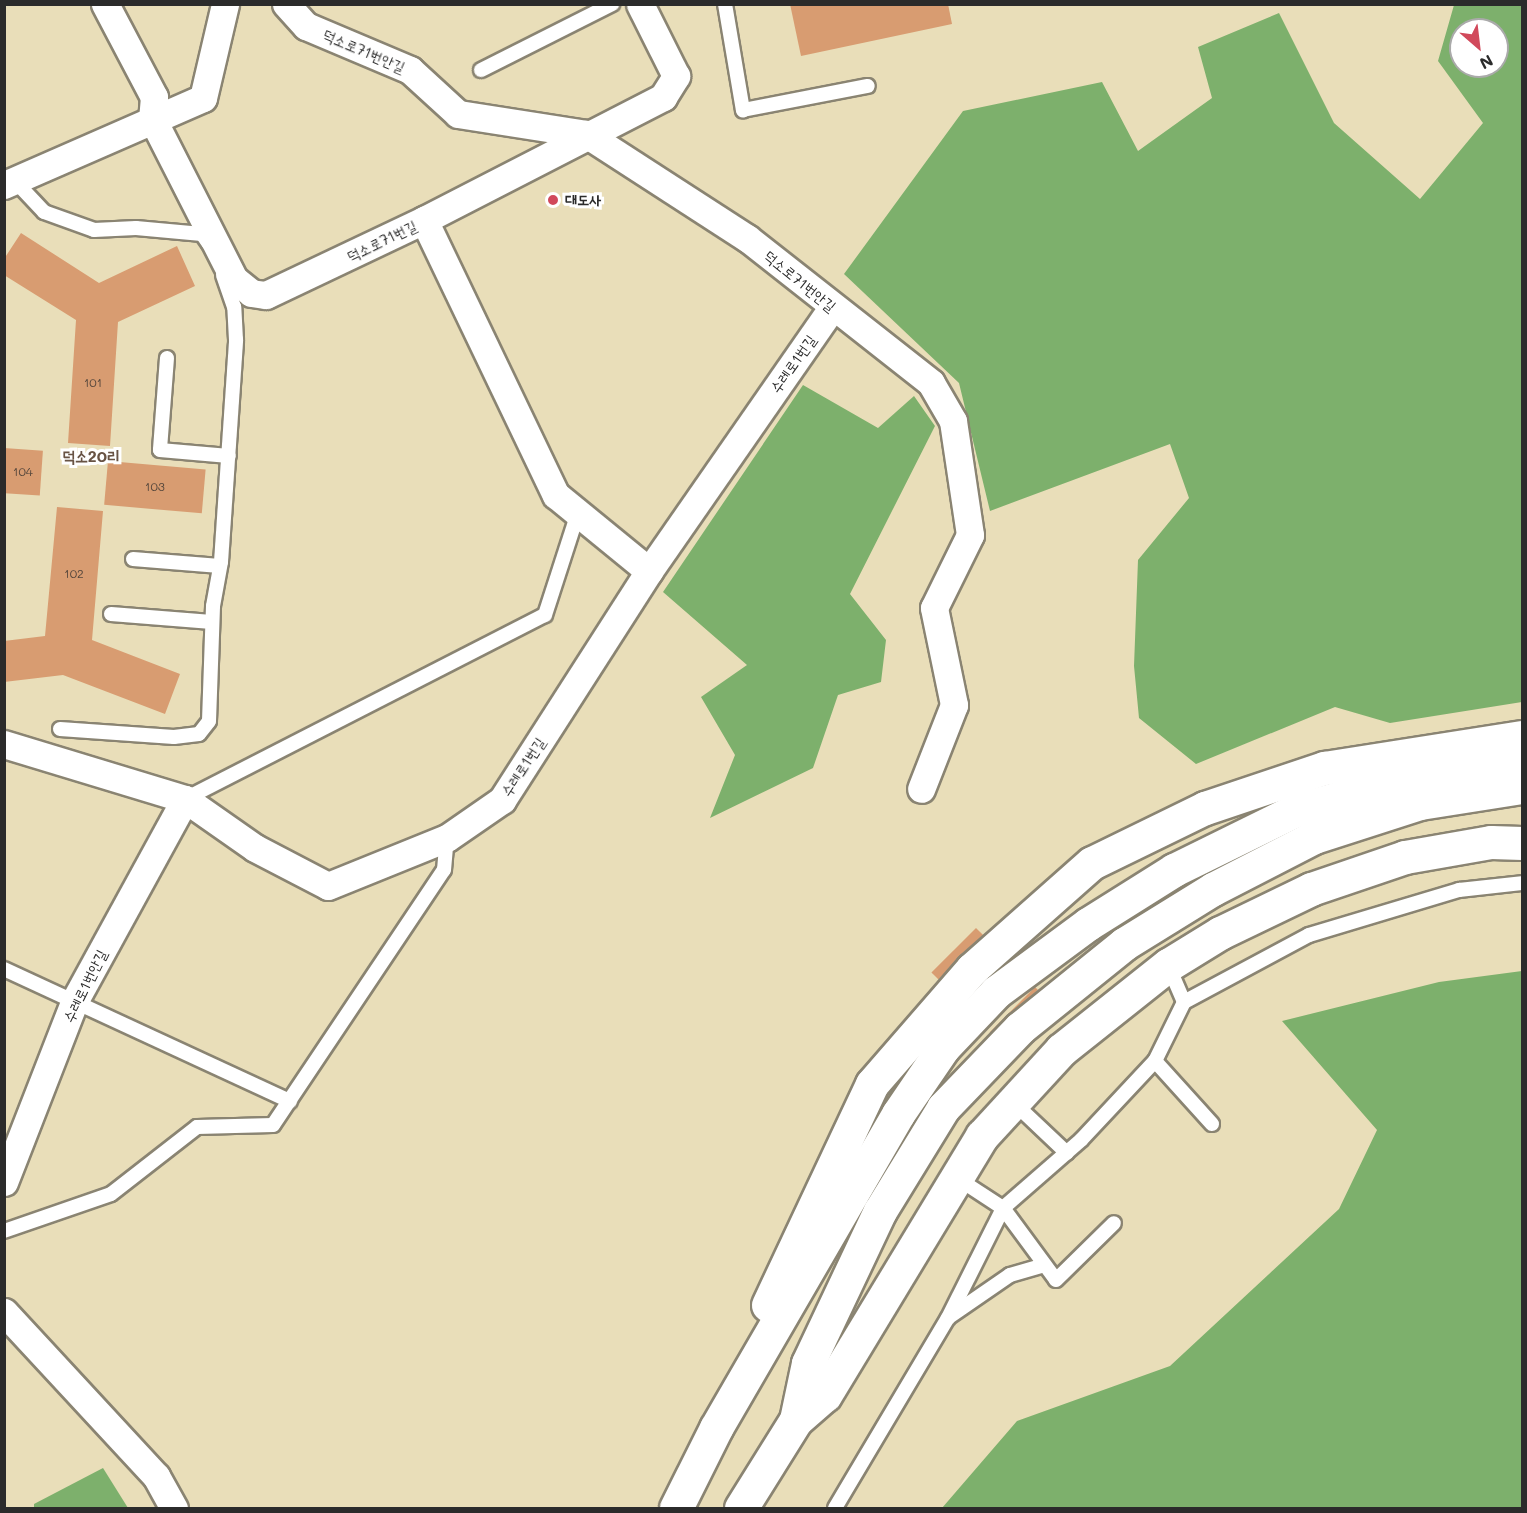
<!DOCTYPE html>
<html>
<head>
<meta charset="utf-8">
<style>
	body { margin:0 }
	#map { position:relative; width:1527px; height:1513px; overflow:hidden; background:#e9deb9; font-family:Mali,"Poor Story",sans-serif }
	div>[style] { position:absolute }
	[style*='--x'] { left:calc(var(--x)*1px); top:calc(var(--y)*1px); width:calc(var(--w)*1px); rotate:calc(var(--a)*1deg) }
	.forest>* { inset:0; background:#7db06c }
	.building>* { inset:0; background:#d89c71; transform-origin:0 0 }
	.roads { filter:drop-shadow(2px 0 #8a8472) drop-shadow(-2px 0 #8a8472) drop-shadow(0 2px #8a8472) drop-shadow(0 -2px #8a8472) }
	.lane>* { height:14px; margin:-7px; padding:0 7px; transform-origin:7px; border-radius:7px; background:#fff }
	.street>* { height:27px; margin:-13.5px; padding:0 13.5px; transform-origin:13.5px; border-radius:13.5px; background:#fff }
	.highway>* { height:33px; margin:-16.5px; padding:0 16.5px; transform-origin:16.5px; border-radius:16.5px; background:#fff }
	.dots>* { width:16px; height:16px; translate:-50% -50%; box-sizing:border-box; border:3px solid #fff; border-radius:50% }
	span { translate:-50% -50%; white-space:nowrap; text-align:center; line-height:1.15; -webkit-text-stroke:6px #fff; paint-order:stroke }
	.number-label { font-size:12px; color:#56473c }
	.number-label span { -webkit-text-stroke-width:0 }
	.street-label { font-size:15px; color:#2b2b2b }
	.poi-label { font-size:15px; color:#2b2b2b; font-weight:700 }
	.left { translate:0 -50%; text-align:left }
	.neighbourhood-label { font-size:16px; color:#685344; font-weight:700 }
	.frame { position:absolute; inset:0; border:6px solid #2b2b2b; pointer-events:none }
	.north { position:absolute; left:1449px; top:18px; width:60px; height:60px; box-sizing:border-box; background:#fff; border:2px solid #aaa; border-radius:50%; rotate:152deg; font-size:16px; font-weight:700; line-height:24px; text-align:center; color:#2b2b2b }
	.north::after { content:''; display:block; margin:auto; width:21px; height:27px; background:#d1495b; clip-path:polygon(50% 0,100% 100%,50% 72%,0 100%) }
</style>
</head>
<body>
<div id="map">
	<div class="forest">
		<div style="clip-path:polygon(evenodd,1454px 5px,1522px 5px,1522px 702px,1390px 723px,1335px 707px,1196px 764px,1139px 718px,1134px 666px,1138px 560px,1189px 498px,1170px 444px,990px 511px,959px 383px,844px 274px,963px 111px,1102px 82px,1138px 151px,1212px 98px,1198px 47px,1279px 13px,1334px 123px,1420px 199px,1483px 123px,1438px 61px,1454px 5px,1461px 30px,1497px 30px,1497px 66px,1461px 66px,1461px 30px)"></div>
		<div style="clip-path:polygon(803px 385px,878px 428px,914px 396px,935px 426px,850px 594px,886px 640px,881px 682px,838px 695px,813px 768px,710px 818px,735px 755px,701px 697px,747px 665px,663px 592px)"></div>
		<div style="clip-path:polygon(1522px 971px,1522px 1508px,942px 1508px,1017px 1421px,1170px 1366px,1339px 1209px,1377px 1130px,1282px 1021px,1439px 982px)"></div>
		<div style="clip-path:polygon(103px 1468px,128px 1508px,34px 1508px,34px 1504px)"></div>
	</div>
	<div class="building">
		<div style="clip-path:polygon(790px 4px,948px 4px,952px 24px,801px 56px)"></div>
		<div style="clip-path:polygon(21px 233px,99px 283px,177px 246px,195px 286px,118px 322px,110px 446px,68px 443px,76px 320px,4px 275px,4px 259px)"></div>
		<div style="left:4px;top:448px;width:39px;height:45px;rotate:4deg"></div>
		<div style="left:108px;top:461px;width:98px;height:44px;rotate:5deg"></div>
		<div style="clip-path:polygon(57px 507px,103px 511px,92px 640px,180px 674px,165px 714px,63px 675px,4px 682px,4px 641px,45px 636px)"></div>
		<div style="left:976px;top:928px;width:10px;height:63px;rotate:45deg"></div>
		<div style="left:1035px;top:987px;width:4px;height:64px;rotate:45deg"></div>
	</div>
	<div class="roads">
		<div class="lane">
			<div style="--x:725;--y:4;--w:108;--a:80.4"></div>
			<div style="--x:743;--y:110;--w:127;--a:-10.9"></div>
			<div style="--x:481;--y:70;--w:147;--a:-26.7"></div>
			<div style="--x:14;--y:180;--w:44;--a:46.8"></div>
			<div style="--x:44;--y:212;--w:53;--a:19.8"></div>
			<div style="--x:94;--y:230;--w:42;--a:-2.7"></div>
			<div style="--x:136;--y:228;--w:66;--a:5.2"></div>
			<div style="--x:202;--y:234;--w:12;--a:55"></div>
			<div style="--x:167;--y:358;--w:92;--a:94.4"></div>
			<div style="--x:160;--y:450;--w:69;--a:5"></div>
			<div style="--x:133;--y:559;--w:87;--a:4.6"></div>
			<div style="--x:111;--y:614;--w:101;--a:4.5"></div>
			<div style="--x:60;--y:729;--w:114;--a:4"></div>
			<div style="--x:174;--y:737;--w:25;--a:-7"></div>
			<div style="--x:199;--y:734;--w:16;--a:-52"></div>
			<div style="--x:209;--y:721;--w:115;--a:-88"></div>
			<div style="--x:213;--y:606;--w:45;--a:-79.7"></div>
			<div style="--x:221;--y:562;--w:223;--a:-86.1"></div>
			<div style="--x:236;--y:340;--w:33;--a:-93"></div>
			<div style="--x:234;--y:307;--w:34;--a:-109"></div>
			<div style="--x:185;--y:799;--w:404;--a:-27.1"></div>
			<div style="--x:545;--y:615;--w:107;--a:-72.1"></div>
			<div style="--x:4;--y:969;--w:315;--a:24.8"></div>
			<div style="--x:1184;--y:1002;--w:142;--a:-28.2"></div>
			<div style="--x:1309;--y:935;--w:157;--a:-16.7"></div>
			<div style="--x:1459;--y:890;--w:63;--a:-6.3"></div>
			<div style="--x:1155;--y:1061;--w:66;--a:-63.8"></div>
			<div style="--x:1184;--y:1002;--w:40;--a:-113.4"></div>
			<div style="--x:1013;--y:1102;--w:74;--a:43.4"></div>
			<div style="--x:957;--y:1178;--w:55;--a:33.1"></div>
			<div style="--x:1003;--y:1208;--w:89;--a:53.6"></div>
			<div style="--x:1056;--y:1280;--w:81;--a:-44.5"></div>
			<div style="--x:4;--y:1231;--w:113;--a:-19.1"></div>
			<div style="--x:111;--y:1194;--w:109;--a:-37.9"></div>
			<div style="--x:197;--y:1127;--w:76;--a:-1.5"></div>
			<div style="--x:273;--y:1125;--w:307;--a:-56.2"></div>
			<div style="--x:444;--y:870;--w:32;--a:-85"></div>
			<div style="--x:949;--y:1317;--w:74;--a:-34.5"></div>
			<div style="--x:1010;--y:1275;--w:36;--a:-16"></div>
			<div style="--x:835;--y:1508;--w:221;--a:-59.3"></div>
			<div style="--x:948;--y:1318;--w:123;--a:-63.4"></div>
			<div style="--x:1003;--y:1208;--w:103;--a:-41.1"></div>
			<div style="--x:1081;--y:1140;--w:108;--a:-46.9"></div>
			<div style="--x:1155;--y:1061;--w:85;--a:47.9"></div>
		</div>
		<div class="street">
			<div style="--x:105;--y:4;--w:105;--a:62.2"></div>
			<div style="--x:154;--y:97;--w:21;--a:95"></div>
			<div style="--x:152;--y:118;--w:181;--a:63"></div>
			<div style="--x:234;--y:279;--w:22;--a:39"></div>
			<div style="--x:251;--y:293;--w:15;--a:8"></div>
			<div style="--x:266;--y:295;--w:175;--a:-25.4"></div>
			<div style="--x:424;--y:220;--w:269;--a:-27.2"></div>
			<div style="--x:663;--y:97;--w:25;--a:-58"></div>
			<div style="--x:676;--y:76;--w:80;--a:-116.6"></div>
			<div style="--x:286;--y:4;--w:30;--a:48"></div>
			<div style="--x:306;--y:26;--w:113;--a:22.9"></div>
			<div style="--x:410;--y:70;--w:65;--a:42.5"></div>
			<div style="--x:458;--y:114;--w:130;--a:8.9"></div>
			<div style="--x:586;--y:134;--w:192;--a:32.9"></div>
			<div style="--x:747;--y:238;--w:234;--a:38.2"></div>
			<div style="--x:931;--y:383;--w:44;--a:59.9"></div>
			<div style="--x:953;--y:421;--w:115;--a:81.5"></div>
			<div style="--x:970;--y:535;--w:81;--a:116.3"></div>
			<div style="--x:934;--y:608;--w:99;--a:78.3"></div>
			<div style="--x:954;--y:705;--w:90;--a:111.4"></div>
			<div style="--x:4;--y:185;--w:217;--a:-23.6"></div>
			<div style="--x:203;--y:98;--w:97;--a:-76.8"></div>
			<div style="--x:424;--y:220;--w:305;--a:64.4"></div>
			<div style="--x:556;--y:495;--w:120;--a:39.3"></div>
			<div style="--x:4;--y:744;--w:189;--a:16.9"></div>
			<div style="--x:185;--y:799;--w:85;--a:35"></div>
			<div style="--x:255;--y:848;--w:82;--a:27.5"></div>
			<div style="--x:328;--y:886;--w:128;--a:-22"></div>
			<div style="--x:447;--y:838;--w:67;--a:-34.6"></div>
			<div style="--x:502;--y:800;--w:272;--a:-57.3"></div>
			<div style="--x:649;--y:571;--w:320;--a:-55.2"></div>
			<div style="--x:4;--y:1182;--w:193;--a:-68.7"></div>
			<div style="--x:74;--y:1002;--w:231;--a:-61.3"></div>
			<div style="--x:4;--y:1312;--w:224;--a:47.2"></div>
			<div style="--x:156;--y:1476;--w:37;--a:61"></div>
		</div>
		<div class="highway">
			<div style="--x:768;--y:1305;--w:244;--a:-64.8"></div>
			<div style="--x:872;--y:1084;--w:152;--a:-49"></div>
			<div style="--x:972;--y:969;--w:160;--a:-41.5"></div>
			<div style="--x:1092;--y:863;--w:126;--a:-26"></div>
			<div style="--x:1205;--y:808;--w:126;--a:-18.6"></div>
			<div style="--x:1324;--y:768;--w:200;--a:-8.9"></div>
			<div style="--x:796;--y:1420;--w:58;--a:-78.1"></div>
			<div style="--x:808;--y:1363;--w:168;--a:-64.7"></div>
			<div style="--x:880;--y:1211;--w:121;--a:-58.5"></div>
			<div style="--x:943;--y:1108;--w:111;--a:-46.1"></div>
			<div style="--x:1020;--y:1028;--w:134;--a:-38.9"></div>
			<div style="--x:1124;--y:944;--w:105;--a:-31.7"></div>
			<div style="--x:1213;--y:889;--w:114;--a:-27.2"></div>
			<div style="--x:1314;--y:837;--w:111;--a:-17.8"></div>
			<div style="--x:1420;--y:803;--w:103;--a:-8.9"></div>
			<div style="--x:676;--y:1508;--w:89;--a:-63.4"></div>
			<div style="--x:716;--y:1428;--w:363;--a:-59.9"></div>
			<div style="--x:898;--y:1114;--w:80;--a:-55.7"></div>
			<div style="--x:943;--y:1048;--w:77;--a:-46.6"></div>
			<div style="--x:996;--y:992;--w:114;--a:-36.5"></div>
			<div style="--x:1088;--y:924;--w:102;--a:-32.1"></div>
			<div style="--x:1174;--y:870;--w:134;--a:-26.2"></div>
			<div style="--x:1294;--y:811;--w:142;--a:-16.4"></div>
			<div style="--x:1430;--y:771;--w:93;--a:-7.4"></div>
			<div style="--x:741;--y:1508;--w:104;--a:-58"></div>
			<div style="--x:796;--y:1420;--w:38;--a:-41"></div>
			<div style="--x:825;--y:1395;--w:303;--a:-58.8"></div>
			<div style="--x:982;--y:1136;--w:117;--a:-47.4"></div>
			<div style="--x:1061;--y:1050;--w:137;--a:-38.5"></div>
			<div style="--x:1168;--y:965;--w:61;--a:-31.6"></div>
			<div style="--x:1220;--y:933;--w:101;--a:-25.8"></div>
			<div style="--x:1311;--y:889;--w:99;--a:-18.8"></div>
			<div style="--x:1405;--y:857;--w:87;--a:-9.9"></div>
			<div style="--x:1491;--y:842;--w:31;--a:2"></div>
		</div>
	</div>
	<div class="dots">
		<div style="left:553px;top:200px;background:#d1495b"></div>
	</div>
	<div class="number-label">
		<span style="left:93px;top:383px">101</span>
		<span style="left:23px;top:472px">104</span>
		<span style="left:155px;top:487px">103</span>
		<span style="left:74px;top:574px">102</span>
	</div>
	<div class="street-label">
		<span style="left:364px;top:51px;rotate:23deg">덕소로71번안길</span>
		<span style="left:382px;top:241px;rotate:-26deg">덕소로71번길</span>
		<span style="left:800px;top:281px;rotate:39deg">덕소로71번안길</span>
		<span style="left:793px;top:364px;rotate:-55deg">수레로1번길</span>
		<span style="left:523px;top:767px;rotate:-57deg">수레로1번길</span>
		<span style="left:85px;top:986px;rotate:-64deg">수레로1번안길</span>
	</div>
	<div class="poi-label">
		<span class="left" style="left:565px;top:200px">대도사</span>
	</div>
	<div class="neighbourhood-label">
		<span style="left:91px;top:456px">덕소20리</span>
	</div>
	<div class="frame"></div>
	<div class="north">N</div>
</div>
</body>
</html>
